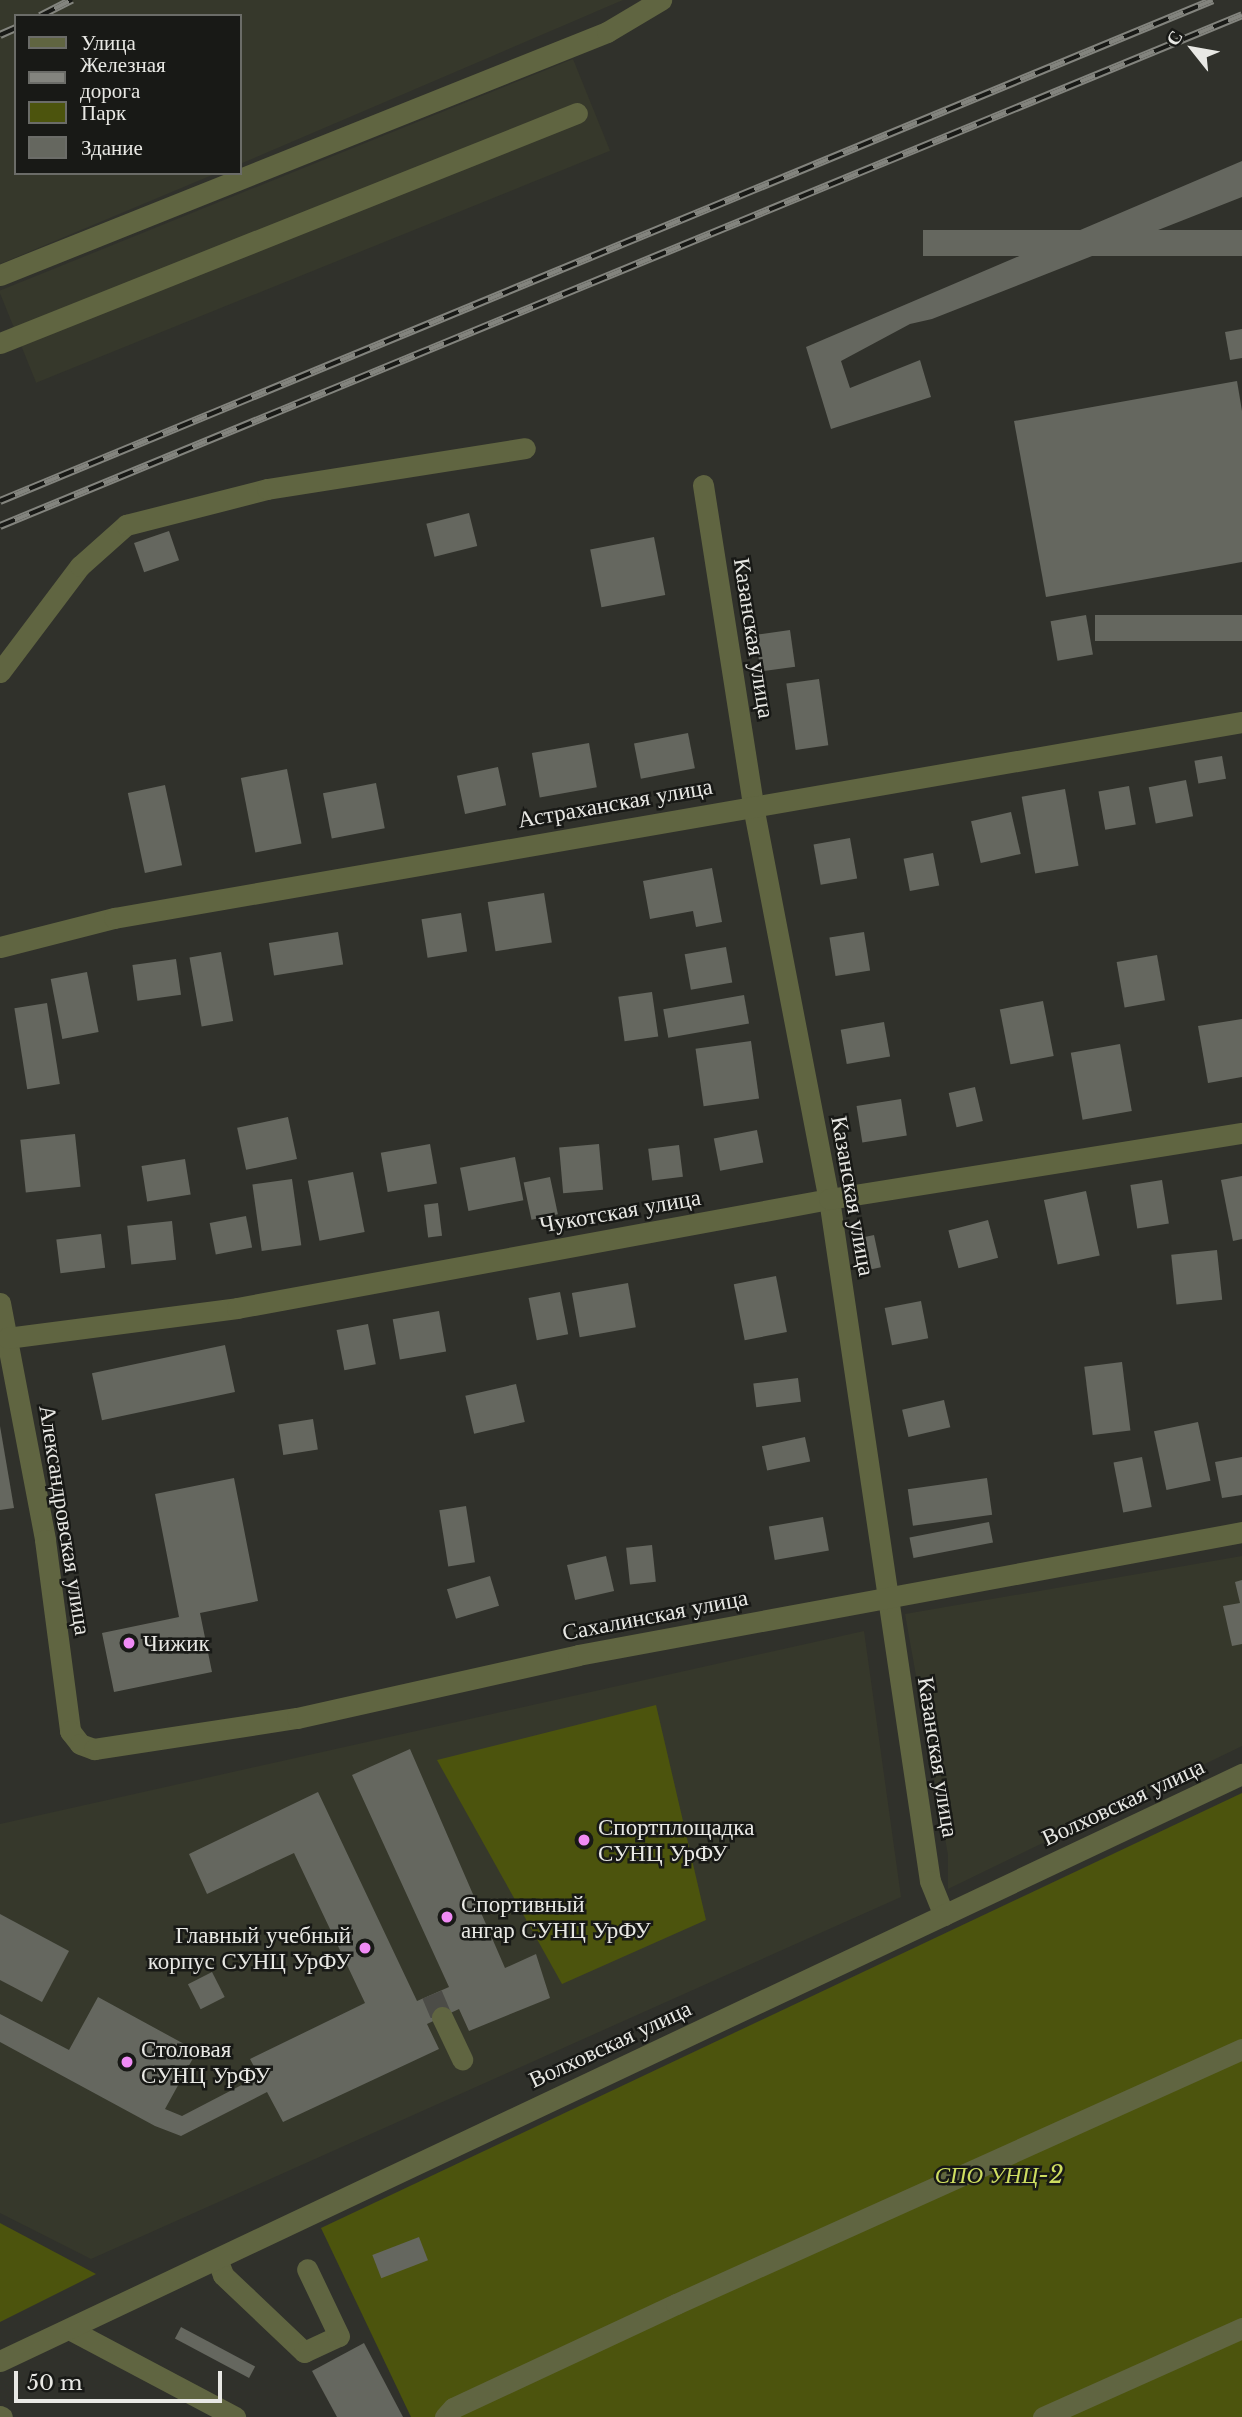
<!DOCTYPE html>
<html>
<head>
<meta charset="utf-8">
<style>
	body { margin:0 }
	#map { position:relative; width:1242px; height:2417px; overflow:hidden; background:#30312b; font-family:"Libre Baskerville",serif }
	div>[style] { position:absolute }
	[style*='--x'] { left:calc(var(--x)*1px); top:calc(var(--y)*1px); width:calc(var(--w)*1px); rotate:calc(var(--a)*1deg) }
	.built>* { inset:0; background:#36382b; transform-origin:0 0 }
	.green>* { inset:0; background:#4c540d }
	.building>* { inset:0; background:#65675f; transform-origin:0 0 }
	.minor-tunnel>* { height:21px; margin-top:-10.5px; transform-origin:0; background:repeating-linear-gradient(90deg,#4c4c47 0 21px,transparent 0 31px) }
	.minor>* { height:21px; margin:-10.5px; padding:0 10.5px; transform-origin:10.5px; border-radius:10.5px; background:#606541 }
	.rail>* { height:8px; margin-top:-4px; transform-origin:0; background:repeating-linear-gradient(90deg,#181916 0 16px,#83847e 0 32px); box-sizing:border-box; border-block:2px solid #83847e }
	.dots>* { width:19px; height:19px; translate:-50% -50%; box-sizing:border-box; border:4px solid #181916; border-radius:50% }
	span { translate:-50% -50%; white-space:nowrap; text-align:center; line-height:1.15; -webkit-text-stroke:5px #181916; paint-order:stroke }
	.street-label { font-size:23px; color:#e8e8e4 }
	.poi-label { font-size:23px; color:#e8e8e4 }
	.left { translate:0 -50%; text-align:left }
	.right { translate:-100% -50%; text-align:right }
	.park-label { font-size:23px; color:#cfde61; font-style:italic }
	.legend { position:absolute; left:14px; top:14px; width:228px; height:161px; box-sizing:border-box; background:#181916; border:2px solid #6b6c68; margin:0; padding:9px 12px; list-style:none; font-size:21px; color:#e8e8e4 }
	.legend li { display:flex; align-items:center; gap:14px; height:35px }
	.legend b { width:35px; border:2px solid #6b6c68 }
	.north { position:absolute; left:1158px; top:14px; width:70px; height:70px; -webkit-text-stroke:5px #181916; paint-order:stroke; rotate:301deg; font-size:19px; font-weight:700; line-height:28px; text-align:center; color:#e8e8e4 }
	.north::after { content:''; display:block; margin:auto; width:24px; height:32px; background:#e8e8e4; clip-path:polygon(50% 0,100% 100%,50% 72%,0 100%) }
	.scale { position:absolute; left:14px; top:2371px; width:208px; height:32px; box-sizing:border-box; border:4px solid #e8e8e4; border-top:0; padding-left:9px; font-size:21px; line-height:24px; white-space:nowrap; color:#e8e8e4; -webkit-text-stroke:5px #181916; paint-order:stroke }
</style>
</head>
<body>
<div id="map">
	<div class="built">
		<div style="clip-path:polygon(0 0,623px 0,240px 164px,240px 16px,16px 16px,16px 173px,217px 173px,0 264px)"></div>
		<div style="left:573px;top:59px;width:99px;height:619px;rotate:68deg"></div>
		<div style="clip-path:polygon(1242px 1556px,1242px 1746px,948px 1889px,948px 1855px,905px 1614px)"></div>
		<div style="clip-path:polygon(864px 1631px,901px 1897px,91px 2259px,0 2213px,0 1824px)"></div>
	</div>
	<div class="green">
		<div style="clip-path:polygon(656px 1705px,706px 1920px,562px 1984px,437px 1760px)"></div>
		<div style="clip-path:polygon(1242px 1793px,1242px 2417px,411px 2417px,321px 2228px)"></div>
		<div style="clip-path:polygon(0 2223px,96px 2274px,0 2322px)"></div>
	</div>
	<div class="building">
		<div style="clip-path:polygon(1242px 161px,1242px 197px,932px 319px,910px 324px,841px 361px,850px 388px,920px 360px,931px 397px,831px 429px,806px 347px)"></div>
		<div style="left:1242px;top:230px;width:26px;height:319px;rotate:90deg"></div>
		<div style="clip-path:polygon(1242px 329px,1242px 358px,1230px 360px,1225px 332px)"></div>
		<div style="clip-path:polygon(1237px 381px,1242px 411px,1242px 562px,1046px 597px,1014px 421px)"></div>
		<div style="left:469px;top:513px;width:34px;height:44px;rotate:76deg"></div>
		<div style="left:169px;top:531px;width:31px;height:37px;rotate:71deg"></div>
		<div style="left:654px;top:537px;width:59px;height:65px;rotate:79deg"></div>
		<div style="left:1086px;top:615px;width:40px;height:36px;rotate:80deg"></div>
		<div style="left:1242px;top:615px;width:26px;height:147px;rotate:90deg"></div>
		<div style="left:790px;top:630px;width:37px;height:35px;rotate:82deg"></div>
		<div style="left:819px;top:679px;width:67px;height:33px;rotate:82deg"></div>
		<div style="left:688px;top:733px;width:36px;height:55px;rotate:79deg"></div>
		<div style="left:589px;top:743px;width:45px;height:58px;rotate:80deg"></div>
		<div style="left:1222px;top:756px;width:23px;height:28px;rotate:80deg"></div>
		<div style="left:498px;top:767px;width:39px;height:42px;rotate:78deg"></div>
		<div style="left:287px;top:769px;width:76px;height:47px;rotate:79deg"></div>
		<div style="left:1186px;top:780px;width:37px;height:38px;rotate:79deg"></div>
		<div style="left:376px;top:783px;width:46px;height:54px;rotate:79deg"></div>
		<div style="left:165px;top:785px;width:82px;height:38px;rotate:78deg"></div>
		<div style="left:1129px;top:786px;width:39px;height:31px;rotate:80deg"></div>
		<div style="left:1065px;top:789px;width:78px;height:44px;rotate:80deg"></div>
		<div style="left:1011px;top:812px;width:43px;height:41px;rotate:77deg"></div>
		<div style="left:850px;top:838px;width:41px;height:37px;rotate:80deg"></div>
		<div style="left:933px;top:853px;width:33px;height:30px;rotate:79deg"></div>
		<div style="clip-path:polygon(712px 868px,722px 922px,696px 927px,693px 911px,650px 919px,643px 881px)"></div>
		<div style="left:544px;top:893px;width:50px;height:57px;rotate:81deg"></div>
		<div style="left:461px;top:913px;width:39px;height:40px;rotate:81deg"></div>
		<div style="left:338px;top:932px;width:33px;height:70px;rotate:81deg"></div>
		<div style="left:864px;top:932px;width:39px;height:35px;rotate:81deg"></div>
		<div style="left:726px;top:947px;width:36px;height:42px;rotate:80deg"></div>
		<div style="left:221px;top:952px;width:70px;height:32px;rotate:80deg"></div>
		<div style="left:1157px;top:955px;width:46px;height:41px;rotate:80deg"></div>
		<div style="left:176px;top:959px;width:36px;height:44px;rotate:82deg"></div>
		<div style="left:87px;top:972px;width:61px;height:37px;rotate:79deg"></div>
		<div style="left:652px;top:992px;width:45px;height:34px;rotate:82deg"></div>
		<div style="left:744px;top:995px;width:29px;height:82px;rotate:80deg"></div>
		<div style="left:1043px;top:1001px;width:56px;height:44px;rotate:79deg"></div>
		<div style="left:47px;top:1003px;width:82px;height:33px;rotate:81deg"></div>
		<div style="clip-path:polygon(1242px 1019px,1242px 1077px,1208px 1083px,1198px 1026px)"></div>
		<div style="left:884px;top:1022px;width:35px;height:44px;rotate:80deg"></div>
		<div style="left:751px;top:1041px;width:58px;height:56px;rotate:82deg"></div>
		<div style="left:1120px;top:1044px;width:68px;height:50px;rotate:80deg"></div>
		<div style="left:975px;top:1087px;width:35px;height:27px;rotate:77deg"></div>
		<div style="left:901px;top:1099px;width:37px;height:45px;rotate:81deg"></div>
		<div style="left:288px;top:1117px;width:43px;height:52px;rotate:78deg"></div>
		<div style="left:757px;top:1130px;width:33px;height:44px;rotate:79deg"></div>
		<div style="left:75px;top:1134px;width:53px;height:55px;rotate:84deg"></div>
		<div style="left:430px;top:1144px;width:40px;height:50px;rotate:80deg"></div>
		<div style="left:599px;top:1144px;width:46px;height:40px;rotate:85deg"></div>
		<div style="left:679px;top:1145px;width:32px;height:31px;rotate:83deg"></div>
		<div style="left:515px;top:1157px;width:44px;height:56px;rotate:79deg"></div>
		<div style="left:185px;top:1159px;width:36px;height:44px;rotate:81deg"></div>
		<div style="left:353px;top:1172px;width:61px;height:46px;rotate:79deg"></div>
		<div style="clip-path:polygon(1242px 1176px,1242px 1239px,1233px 1241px,1221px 1180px)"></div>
		<div style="left:550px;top:1177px;width:38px;height:27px;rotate:78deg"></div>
		<div style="left:292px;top:1179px;width:67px;height:40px;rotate:82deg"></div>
		<div style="left:1162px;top:1180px;width:44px;height:32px;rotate:81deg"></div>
		<div style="left:1086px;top:1191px;width:66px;height:43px;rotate:78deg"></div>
		<div style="left:438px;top:1203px;width:33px;height:14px;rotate:83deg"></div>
		<div style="left:246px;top:1216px;width:32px;height:37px;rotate:79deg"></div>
		<div style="left:988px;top:1220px;width:39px;height:41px;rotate:75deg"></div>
		<div style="left:172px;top:1221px;width:39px;height:45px;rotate:84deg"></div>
		<div style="left:101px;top:1234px;width:34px;height:45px;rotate:83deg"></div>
		<div style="left:874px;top:1235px;width:33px;height:20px;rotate:78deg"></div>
		<div style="left:1217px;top:1250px;width:50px;height:46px;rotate:84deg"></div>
		<div style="left:776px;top:1276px;width:57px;height:43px;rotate:79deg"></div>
		<div style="left:628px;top:1283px;width:45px;height:57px;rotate:80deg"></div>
		<div style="left:560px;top:1292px;width:43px;height:32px;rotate:79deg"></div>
		<div style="left:921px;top:1301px;width:38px;height:37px;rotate:79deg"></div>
		<div style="left:439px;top:1311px;width:41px;height:47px;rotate:80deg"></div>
		<div style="left:368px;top:1324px;width:41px;height:32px;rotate:79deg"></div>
		<div style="left:225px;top:1345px;width:48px;height:136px;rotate:78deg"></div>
		<div style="left:1122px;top:1362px;width:69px;height:38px;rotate:83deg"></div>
		<div style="left:798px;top:1378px;width:24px;height:45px;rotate:83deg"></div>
		<div style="left:516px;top:1384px;width:39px;height:52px;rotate:77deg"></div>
		<div style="left:944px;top:1400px;width:28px;height:43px;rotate:77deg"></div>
		<div style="left:313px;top:1419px;width:31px;height:35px;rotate:81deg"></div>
		<div style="left:1198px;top:1422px;width:60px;height:45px;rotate:78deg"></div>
		<div style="clip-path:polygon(0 1426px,14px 1508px,0 1510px)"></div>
		<div style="left:805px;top:1437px;width:25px;height:44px;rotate:78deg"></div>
		<div style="left:1142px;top:1457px;width:51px;height:29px;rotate:79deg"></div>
		<div style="clip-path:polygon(1242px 1457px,1242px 1495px,1222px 1498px,1215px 1462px)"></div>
		<div style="clip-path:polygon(234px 1478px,258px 1601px,200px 1613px,212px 1672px,114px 1692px,102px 1633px,179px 1617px,155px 1494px)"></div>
		<div style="left:987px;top:1478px;width:37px;height:80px;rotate:82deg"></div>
		<div style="left:466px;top:1506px;width:57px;height:27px;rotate:81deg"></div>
		<div style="left:823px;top:1517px;width:34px;height:55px;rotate:80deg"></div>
		<div style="left:989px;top:1522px;width:21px;height:81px;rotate:79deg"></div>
		<div style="left:652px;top:1545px;width:37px;height:26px;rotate:84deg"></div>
		<div style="left:606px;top:1556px;width:36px;height:40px;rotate:77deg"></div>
		<div style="left:490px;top:1576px;width:31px;height:45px;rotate:73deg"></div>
		<div style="clip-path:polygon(1242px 1580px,1242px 1644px,1232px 1646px,1223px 1606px,1240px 1603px,1235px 1582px)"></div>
		<div style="clip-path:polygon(410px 1749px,505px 1968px,536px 1954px,550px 1998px,469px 2031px,459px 2009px,427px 2024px,439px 2049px,283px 2122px,267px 2092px,181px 2136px,155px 2126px,0 2042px,0 2014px,69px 2050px,98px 1997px,197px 2051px,165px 2109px,182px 2116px,259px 2076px,250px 2059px,365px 2003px,294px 1853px,207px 1894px,189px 1854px,318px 1792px,417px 2001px,449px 1987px,352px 1775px)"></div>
		<div style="clip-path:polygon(0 1914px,69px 1951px,42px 2002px,0 1980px)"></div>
		<div style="left:212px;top:1972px;width:28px;height:27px;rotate:63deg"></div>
		<div style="left:419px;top:2237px;width:25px;height:50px;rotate:69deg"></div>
		<div style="left:181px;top:2327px;width:84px;height:13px;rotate:28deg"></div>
		<div style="clip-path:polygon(364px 2343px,403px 2417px,337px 2417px,312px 2371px)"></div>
	</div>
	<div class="minor-tunnel">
		<div style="--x:432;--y:1994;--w:25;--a:67"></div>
	</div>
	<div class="minor">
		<div style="--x:0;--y:275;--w:654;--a:-21.82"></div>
		<div style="--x:607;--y:32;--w:63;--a:-30.7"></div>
		<div style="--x:0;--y:343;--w:621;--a:-21.73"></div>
		<div style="--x:703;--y:485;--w:325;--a:81.1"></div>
		<div style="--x:753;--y:806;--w:400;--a:79.1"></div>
		<div style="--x:829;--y:1199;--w:689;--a:81.58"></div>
		<div style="--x:930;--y:1881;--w:37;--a:68"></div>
		<div style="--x:0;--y:672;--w:133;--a:-53"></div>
		<div style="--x:80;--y:566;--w:62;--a:-41.7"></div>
		<div style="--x:126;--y:525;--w:146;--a:-14.3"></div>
		<div style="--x:267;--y:489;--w:261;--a:-9"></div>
		<div style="--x:0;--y:947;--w:118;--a:-14.3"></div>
		<div style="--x:114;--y:918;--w:1145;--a:-9.86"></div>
		<div style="--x:0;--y:1303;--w:241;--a:79.2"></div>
		<div style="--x:45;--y:1540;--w:193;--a:82.5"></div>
		<div style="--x:70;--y:1731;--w:16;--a:52"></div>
		<div style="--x:80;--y:1744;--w:15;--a:20"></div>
		<div style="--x:94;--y:1749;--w:205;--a:-8.7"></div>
		<div style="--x:297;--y:1718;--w:288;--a:-12.6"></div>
		<div style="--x:578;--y:1655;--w:675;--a:-10.49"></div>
		<div style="--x:7;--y:1338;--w:232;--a:-7.4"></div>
		<div style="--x:237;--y:1308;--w:602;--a:-10.43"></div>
		<div style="--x:829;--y:1199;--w:418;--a:-9.1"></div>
		<div style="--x:442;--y:2017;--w:47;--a:64.5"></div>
		<div style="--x:217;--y:2259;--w:17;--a:69"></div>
		<div style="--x:223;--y:2275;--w:112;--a:43.5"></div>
		<div style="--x:304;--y:2352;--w:38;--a:-25"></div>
		<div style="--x:339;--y:2336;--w:74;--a:-115.5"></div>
		<div style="--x:69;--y:2329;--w:188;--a:27.9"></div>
		<div style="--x:0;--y:2361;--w:1374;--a:-25.3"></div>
		<div style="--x:0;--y:2416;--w:2;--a:27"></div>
		<div style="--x:445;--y:2417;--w:12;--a:-48"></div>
		<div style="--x:453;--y:2408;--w:246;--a:-25"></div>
		<div style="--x:676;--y:2304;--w:621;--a:-24.25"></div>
		<div style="--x:1043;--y:2417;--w:218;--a:-24.1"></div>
	</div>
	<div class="rail">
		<div style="--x:40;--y:16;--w:36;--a:-27"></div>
		<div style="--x:0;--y:35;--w:17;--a:-24"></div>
		<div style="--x:0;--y:501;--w:1312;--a:-22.44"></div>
		<div style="--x:0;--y:526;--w:1343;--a:-22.36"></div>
	</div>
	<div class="dots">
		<div style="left:129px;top:1643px;background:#f08bf5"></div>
		<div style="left:584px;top:1840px;background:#f08bf5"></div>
		<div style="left:447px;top:1917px;background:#f08bf5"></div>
		<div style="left:365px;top:1948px;background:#f08bf5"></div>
		<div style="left:127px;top:2062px;background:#f08bf5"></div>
	</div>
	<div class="street-label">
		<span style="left:754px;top:638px;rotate:81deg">Казанская улица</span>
		<span style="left:615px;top:803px;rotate:-10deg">Астраханская улица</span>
		<span style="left:853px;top:1196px;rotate:80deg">Казанская улица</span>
		<span style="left:620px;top:1211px;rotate:-10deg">Чукотская улица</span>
		<span style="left:65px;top:1520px;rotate:81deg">Александровская улица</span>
		<span style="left:655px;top:1615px;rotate:-11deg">Сахалинская улица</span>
		<span style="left:938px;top:1757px;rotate:81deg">Казанская улица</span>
		<span style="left:1123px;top:1802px;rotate:-25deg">Волховская улица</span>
		<span style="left:610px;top:2044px;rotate:-25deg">Волховская улица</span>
	</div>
	<div class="poi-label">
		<span class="left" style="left:143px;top:1643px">Чижик</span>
		<span class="left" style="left:598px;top:1840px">Спортплощадка<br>СУНЦ УрФУ</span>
		<span class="left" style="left:461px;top:1917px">Спортивный<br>ангар СУНЦ УрФУ</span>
		<span class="right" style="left:351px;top:1948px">Главный учебный<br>корпус СУНЦ УрФУ</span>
		<span class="left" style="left:141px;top:2062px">Столовая<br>СУНЦ УрФУ</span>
	</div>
	<div class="park-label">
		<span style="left:999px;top:2175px">СПО УНЦ-2</span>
	</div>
	<ul class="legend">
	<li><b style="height:9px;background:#606541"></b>Улица</li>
	<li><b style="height:9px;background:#83847e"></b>Железная дорога</li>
	<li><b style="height:19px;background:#4c540d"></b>Парк</li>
	<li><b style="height:19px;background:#65675f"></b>Здание</li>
	</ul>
	<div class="north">С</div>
	<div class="scale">50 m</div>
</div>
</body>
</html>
